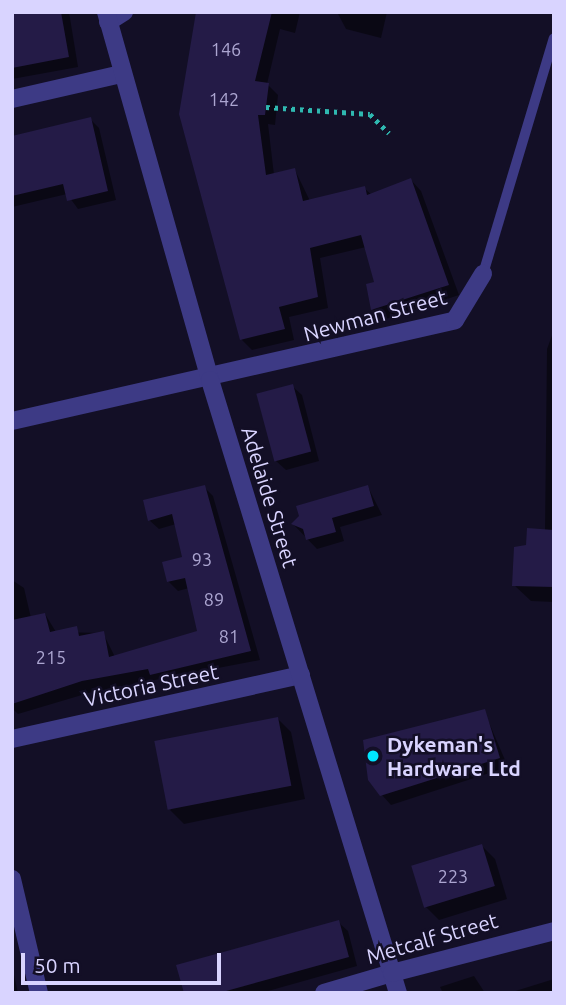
<!DOCTYPE html>
<html>
<head>
<meta charset="utf-8">
<style>
	body { margin:0 }
	#map { position:relative; width:566px; height:1005px; overflow:hidden; background:#130f26; font-family:Ubuntu,sans-serif }
	div>[style] { position:absolute }
	[style*='--x'] { left:calc(var(--x)*1px); top:calc(var(--y)*1px); width:calc(var(--w)*1px); rotate:calc(var(--a)*1deg) }
	.shadow>* { inset:0; background:#0007 }
	.building>* { inset:0; background:#241b47; transform-origin:0 0 }
	.path>* { height:4.5px; margin-top:-2.25px; transform-origin:0; background:repeating-linear-gradient(90deg,#2fb8b0 0 3.5px,transparent 0 8.5px) }
	.service>* { height:10px; margin:-5px; padding:0 5px; transform-origin:5px; border-radius:5px; background:#3d3a85 }
	.minor>* { height:18px; margin:-9px; padding:0 9px; transform-origin:9px; border-radius:9px; background:#3d3a85 }
	.tertiary>* { height:18px; margin:-9px; padding:0 9px; transform-origin:9px; border-radius:9px; background:#3d3a85 }
	.dots>* { width:19px; height:19px; translate:-50% -50%; box-sizing:border-box; border:4px solid #130f26; border-radius:50% }
	span { translate:-50% -50%; white-space:nowrap; text-align:center; line-height:1.15; -webkit-text-stroke:5px #130f26; paint-order:stroke }
	.number-label { font-size:18px; color:#aca6d1 }
	.number-label span { -webkit-text-stroke-width:0 }
	.street-label { font-size:21px; color:#d9d4ff }
	.poi-label { font-size:21px; color:#d9d4ff; font-weight:700 }
	.left { translate:0 -50%; text-align:left }
	.frame { position:absolute; inset:0; border:14px solid #d9d4ff; pointer-events:none }
	.scale { position:absolute; left:21px; top:953px; width:200px; height:32px; box-sizing:border-box; border:4px solid #d9d4ff; border-top:0; padding-left:9px; font-size:21px; line-height:24px; white-space:nowrap; color:#d9d4ff; -webkit-text-stroke:5px #130f26; paint-order:stroke }
</style>
</head>
<body>
<div id="map">
	<div class="shadow">
		<div style="clip-path:polygon(12px 12px,69px 12px,78px 67px,12px 79px)"></div>
		<div style="clip-path:polygon(196px 12px,300px 12px,295px 33px,280px 29px,267px 84px,278px 95px,275px 125px,268px 124px,274px 175px,295px 170px,310px 201px,364px 188px,372px 195px,411px 180px,421px 191px,459px 295px,383px 320px,373px 309px,368px 286px,377px 284px,366px 247px,320px 258px,328px 308px,289px 317px,294px 340px,252px 350px,242px 340px)"></div>
		<div style="clip-path:polygon(337px 12px,387px 12px,381px 38px,346px 29px)"></div>
		<div style="clip-path:polygon(90px 119px,99px 128px,116px 200px,78px 209px,67px 194px,12px 207px,12px 137px)"></div>
		<div style="clip-path:polygon(554px 330px,554px 602px,531px 601px,514px 585px,528px 547px,545px 531px,547px 349px)"></div>
		<div style="clip-path:polygon(292px 386px,302px 395px,319px 461px,286px 470px,276px 461px)"></div>
		<div style="clip-path:polygon(204px 487px,213px 496px,260px 660px,92px 692px,18px 714px,12px 708px,12px 580px,24px 588px,31px 618px,45px 614px,56px 632px,103px 633px,115px 657px,199px 632px,189px 588px,178px 591px,168px 581px,184px 558px,176px 524px,159px 529px,149px 520px)"></div>
		<div style="clip-path:polygon(368px 487px,382px 515px,340px 527px,344px 541px,317px 549px,293px 524px)"></div>
		<div style="clip-path:polygon(484px 711px,508px 767px,391px 805px,382px 795px)"></div>
		<div style="clip-path:polygon(278px 719px,291px 732px,305px 799px,184px 824px,170px 810px)"></div>
		<div style="clip-path:polygon(482px 846px,495px 859px,507px 899px,439px 920px,426px 907px,414px 867px)"></div>
		<div style="clip-path:polygon(338px 922px,348px 931px,357px 966px,261px 993px,185px 993px)"></div>
		<div style="clip-path:polygon(12px 966px,18px 993px,12px 993px)"></div>
		<div style="clip-path:polygon(474px 976px,485px 993px,443px 993px,440px 987px)"></div>
		<div style="clip-path:polygon(554px 979px,554px 993px,509px 993px)"></div>
	</div>
	<div class="building">
		<div style="clip-path:polygon(12px 12px,61px 12px,69px 57px,12px 68px)"></div>
		<div style="clip-path:polygon(196px 12px,272px 12px,255px 81px,269px 83px,265px 115px,258px 115px,266px 175px,295px 168px,303px 201px,365px 186px,367px 195px,411px 178px,449px 285px,371px 310px,366px 284px,374px 282px,361px 235px,310px 248px,318px 297px,279px 307px,285px 329px,240px 340px,179px 114px)"></div>
		<div style="clip-path:polygon(91px 117px,108px 191px,67px 201px,63px 184px,12px 196px,12px 136px)"></div>
		<div style="left:293px;top:384px;width:70px;height:38px;rotate:75deg"></div>
		<div style="clip-path:polygon(205px 485px,251px 651px,150px 675px,148px 669px,82px 681px,12px 704px,12px 620px,45px 613px,50px 632px,77px 626px,79px 636px,104px 631px,109px 657px,197px 631px,185px 578px,167px 582px,162px 562px,182px 557px,172px 514px,148px 521px,143px 500px)"></div>
		<div style="clip-path:polygon(368px 485px,374px 506px,332px 518px,336px 532px,306px 540px,303px 529px,291px 524px,299px 516px,296px 506px)"></div>
		<div style="clip-path:polygon(527px 528px,554px 530px,554px 587px,512px 586px,514px 547px,526px 545px)"></div>
		<div style="clip-path:polygon(485px 709px,500px 758px,380px 796px,368px 780px,363px 740px)"></div>
		<div style="left:278px;top:717px;width:70px;height:126px;rotate:79deg"></div>
		<div style="left:482px;top:844px;width:44px;height:74px;rotate:73deg"></div>
		<div style="clip-path:polygon(339px 920px,349px 957px,219px 993px,184px 993px,176px 965px)"></div>
	</div>
	<div class="path">
		<div style="--x:266;--y:107;--w:104;--a:3.9"></div>
		<div style="--x:370;--y:114;--w:27;--a:45"></div>
	</div>
	<div class="service">
		<div style="--x:483;--y:274;--w:246;--a:-73.3"></div>
	</div>
	<div class="minor">
		<div style="--x:108;--y:22;--w:19;--a:-32"></div>
		<div style="--x:12;--y:99;--w:112;--a:-12.9"></div>
		<div style="--x:12;--y:421;--w:454;--a:-12.8"></div>
		<div style="--x:455;--y:320;--w:54;--a:-58.7"></div>
		<div style="--x:12;--y:739;--w:296;--a:-12.5"></div>
		<div style="--x:12;--y:879;--w:117;--a:76.7"></div>
		<div style="--x:324;--y:993;--w:71;--a:-16.4"></div>
	</div>
	<div class="tertiary">
		<div style="--x:106;--y:12;--w:382;--a:74.2"></div>
		<div style="--x:210;--y:380;--w:641;--a:72.95"></div>
		<div style="--x:392;--y:973;--w:167;--a:-14.5"></div>
	</div>
	<div class="dots">
		<div style="left:373px;top:756px;background:#00e5ff"></div>
	</div>
	<div class="number-label">
		<span style="left:226px;top:49px">146</span>
		<span style="left:224px;top:99px">142</span>
		<span style="left:202px;top:559px">93</span>
		<span style="left:214px;top:599px">89</span>
		<span style="left:229px;top:636px">81</span>
		<span style="left:51px;top:657px">215</span>
		<span style="left:453px;top:876px">223</span>
	</div>
	<div class="street-label">
		<span style="left:375px;top:315px;rotate:-15deg">Newman Street</span>
		<span style="left:270px;top:497px;rotate:73deg">Adelaide Street</span>
		<span style="left:151px;top:685px;rotate:-12deg">Victoria Street</span>
		<span style="left:432px;top:938px;rotate:-16deg">Metcalf Street</span>
	</div>
	<div class="poi-label">
		<span class="left" style="left:387px;top:756px">Dykeman's<br>Hardware Ltd</span>
	</div>
	<div class="frame"></div>
	<div class="scale">50 m</div>
</div>
</body>
</html>
